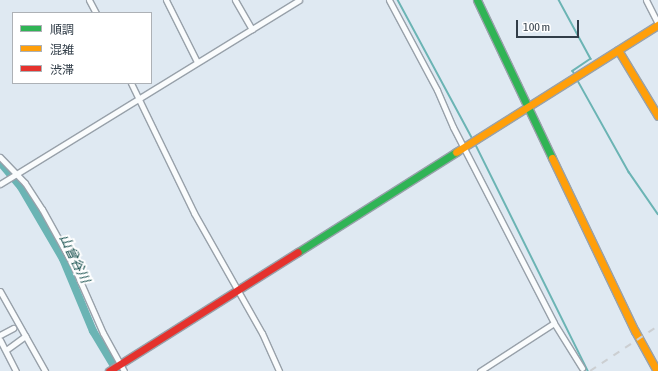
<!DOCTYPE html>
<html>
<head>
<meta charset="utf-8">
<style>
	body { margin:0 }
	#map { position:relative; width:658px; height:371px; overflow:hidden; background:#dfe9f2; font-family:"Asap Condensed","Noto Sans JP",sans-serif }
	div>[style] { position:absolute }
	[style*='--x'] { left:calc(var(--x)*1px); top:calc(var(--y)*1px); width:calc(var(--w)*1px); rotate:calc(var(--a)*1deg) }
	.stream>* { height:1.5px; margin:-0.75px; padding:0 0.75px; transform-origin:0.75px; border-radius:0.75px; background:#6bb4b4 }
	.river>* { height:8px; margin:-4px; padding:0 4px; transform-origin:4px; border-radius:4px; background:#6bb4b4 }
	.roads { filter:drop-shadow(1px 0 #98a1aa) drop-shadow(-1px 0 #98a1aa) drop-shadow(0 1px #98a1aa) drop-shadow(0 -1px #98a1aa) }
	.street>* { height:5px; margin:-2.5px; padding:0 2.5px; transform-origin:2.5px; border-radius:2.5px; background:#fafcfd }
	.fast>* { height:7px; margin:-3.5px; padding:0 3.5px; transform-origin:3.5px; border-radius:3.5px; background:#30b455 }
	.slow>* { height:7px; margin:-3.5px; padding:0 3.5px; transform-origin:3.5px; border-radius:3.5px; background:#ff9f0a }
	.jam>* { height:7px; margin:-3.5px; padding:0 3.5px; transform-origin:3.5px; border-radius:3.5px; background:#e5322d }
	.rail>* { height:1.5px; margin-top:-0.75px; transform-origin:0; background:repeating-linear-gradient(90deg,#cccfd2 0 7px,transparent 0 14px) }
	span { translate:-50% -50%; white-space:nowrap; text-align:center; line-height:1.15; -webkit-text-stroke:4px #fff; paint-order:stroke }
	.water-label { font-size:13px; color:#114b49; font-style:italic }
	.legend { position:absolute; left:12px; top:12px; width:140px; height:72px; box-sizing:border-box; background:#fff; border:1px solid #adb1b6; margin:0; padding:5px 7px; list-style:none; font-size:12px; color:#313d48 }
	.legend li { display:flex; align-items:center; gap:8px; height:20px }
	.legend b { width:20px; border:1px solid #adb1b6 }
	.scale { position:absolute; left:516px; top:20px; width:63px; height:18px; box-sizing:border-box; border:2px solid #313d48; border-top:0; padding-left:5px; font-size:12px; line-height:14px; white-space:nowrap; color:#313d48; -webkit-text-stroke:3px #fff; paint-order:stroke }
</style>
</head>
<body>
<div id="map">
	<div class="stream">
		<div style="--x:398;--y:0;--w:158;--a:61.7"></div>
		<div style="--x:559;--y:0;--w:67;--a:61.5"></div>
		<div style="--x:591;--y:59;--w:22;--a:146"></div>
		<div style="--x:573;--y:71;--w:2;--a:63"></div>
		<div style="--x:577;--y:79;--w:107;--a:60.8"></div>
		<div style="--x:629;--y:172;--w:51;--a:55.4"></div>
		<div style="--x:475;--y:143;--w:254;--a:63.6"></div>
	</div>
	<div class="river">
		<div style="--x:0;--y:162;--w:33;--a:50"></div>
		<div style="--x:21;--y:187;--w:83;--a:59.7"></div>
		<div style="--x:63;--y:259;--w:78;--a:67.4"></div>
		<div style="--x:93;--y:331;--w:47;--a:59"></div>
	</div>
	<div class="roads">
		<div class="street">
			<div style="--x:89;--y:0;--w:15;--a:62"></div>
			<div style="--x:166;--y:0;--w:69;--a:63.4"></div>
			<div style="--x:235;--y:0;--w:34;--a:60"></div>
			<div style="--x:389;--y:0;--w:102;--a:61.9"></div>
			<div style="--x:437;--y:90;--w:40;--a:66.6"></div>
			<div style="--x:453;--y:127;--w:220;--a:62.7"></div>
			<div style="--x:554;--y:323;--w:53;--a:58.1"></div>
			<div style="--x:646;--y:0;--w:27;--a:63"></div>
			<div style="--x:131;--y:83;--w:144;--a:64.1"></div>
			<div style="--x:194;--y:213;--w:138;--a:60.5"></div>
			<div style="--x:262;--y:333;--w:42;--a:65.9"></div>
			<div style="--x:0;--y:157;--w:36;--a:46"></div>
			<div style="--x:25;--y:183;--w:31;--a:57"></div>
			<div style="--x:42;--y:209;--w:64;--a:61"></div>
			<div style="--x:73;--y:265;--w:74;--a:66.2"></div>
			<div style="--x:103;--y:333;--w:43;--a:61.1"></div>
			<div style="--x:0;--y:184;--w:351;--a:-31.6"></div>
			<div style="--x:0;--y:291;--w:92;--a:60.6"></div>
			<div style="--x:0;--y:335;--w:15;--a:-28"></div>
			<div style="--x:0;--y:340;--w:35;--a:63"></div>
			<div style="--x:6;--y:350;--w:24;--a:-36"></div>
			<div style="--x:480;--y:371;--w:88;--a:-33"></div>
		</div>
		<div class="fast">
			<div style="--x:477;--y:0;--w:175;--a:64.6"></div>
			<div style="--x:298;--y:252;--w:187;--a:-32.3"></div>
		</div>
		<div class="slow">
			<div style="--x:618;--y:50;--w:77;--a:58.8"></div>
			<div style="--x:456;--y:152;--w:239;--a:-32.2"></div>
			<div style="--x:552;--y:158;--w:192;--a:64.4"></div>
			<div style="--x:635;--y:331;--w:46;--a:61.2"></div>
		</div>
		<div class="jam">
			<div style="--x:109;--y:371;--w:223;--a:-32.2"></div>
		</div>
	</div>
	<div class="rail">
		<div style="--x:590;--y:371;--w:82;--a:-33.5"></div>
	</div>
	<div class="water-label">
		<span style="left:74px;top:259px;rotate:64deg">山曾谷川</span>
	</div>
	<ul class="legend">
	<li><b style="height:5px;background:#30b455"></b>順調</li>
	<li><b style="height:5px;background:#ff9f0a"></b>混雑</li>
	<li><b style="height:5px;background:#e5322d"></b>渋滞</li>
	</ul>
	<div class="scale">100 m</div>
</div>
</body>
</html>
